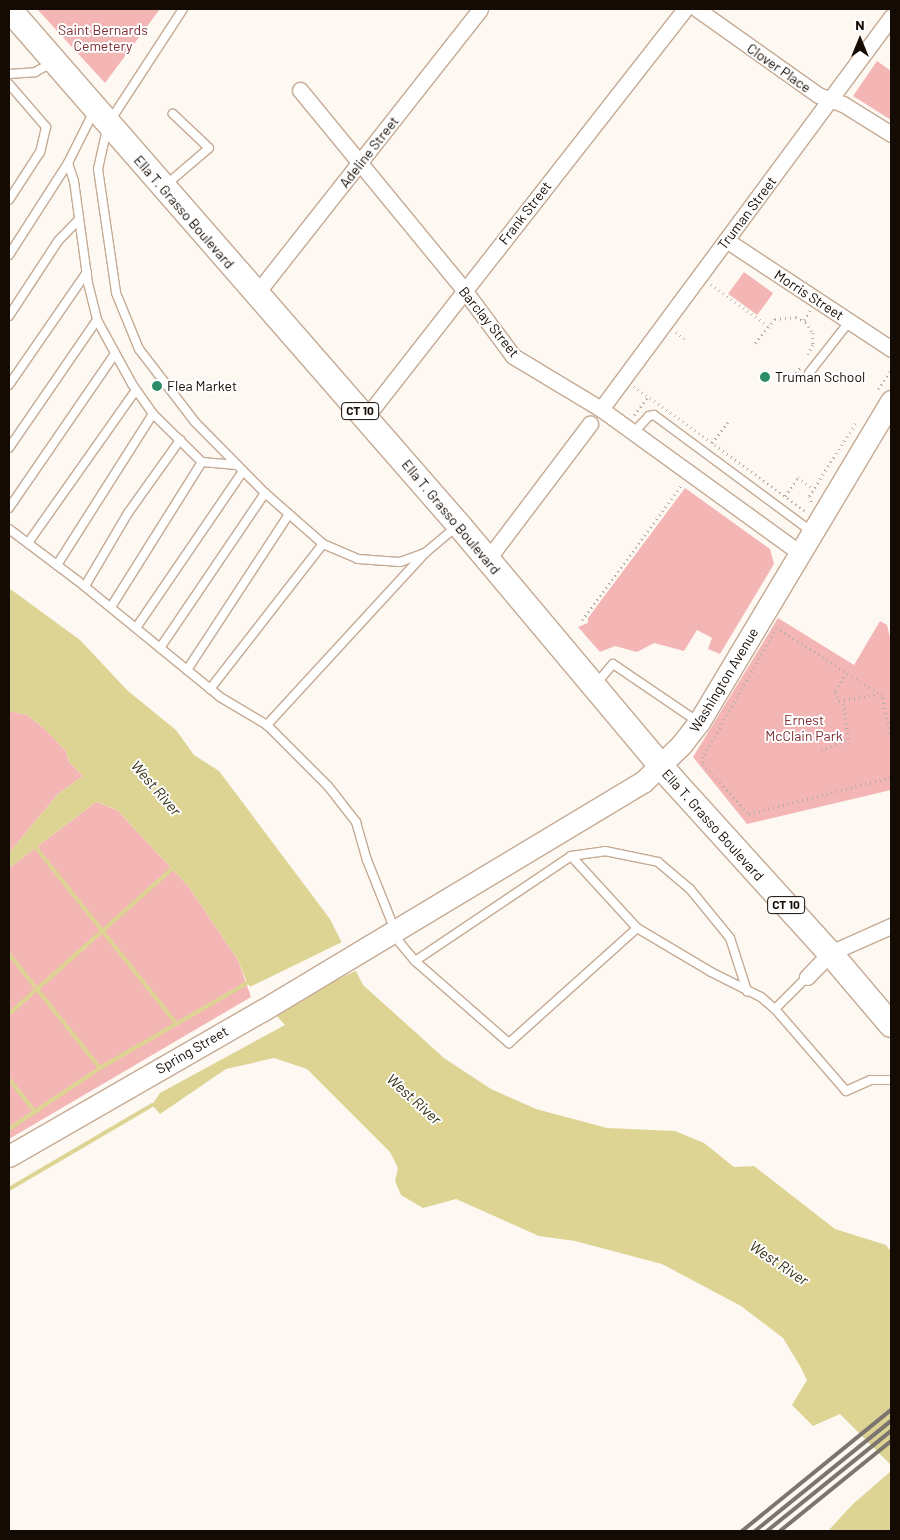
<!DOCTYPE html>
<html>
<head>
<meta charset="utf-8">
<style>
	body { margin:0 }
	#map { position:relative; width:900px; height:1540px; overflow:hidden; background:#fef8f3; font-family:Barlow,sans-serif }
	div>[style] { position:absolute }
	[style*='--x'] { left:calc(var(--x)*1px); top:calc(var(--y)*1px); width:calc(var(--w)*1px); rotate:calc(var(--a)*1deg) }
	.green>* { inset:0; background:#f3b6b5; transform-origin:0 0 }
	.water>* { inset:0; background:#ddd494 }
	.pier>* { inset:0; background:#fef8f3; transform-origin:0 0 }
	.stream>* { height:4px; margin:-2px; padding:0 2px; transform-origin:2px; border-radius:2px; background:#ddd494 }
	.path>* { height:2.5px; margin-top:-1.25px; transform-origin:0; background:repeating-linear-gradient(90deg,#b4ada8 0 1px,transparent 0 5px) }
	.roads { filter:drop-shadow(1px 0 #c5aa94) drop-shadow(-1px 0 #c5aa94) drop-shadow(0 1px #c5aa94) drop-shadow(0 -1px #c5aa94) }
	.service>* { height:8px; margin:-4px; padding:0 4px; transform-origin:4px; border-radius:4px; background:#fff }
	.minor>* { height:15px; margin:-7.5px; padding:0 7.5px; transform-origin:7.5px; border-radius:7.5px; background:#fff }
	.secondary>* { height:21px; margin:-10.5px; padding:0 10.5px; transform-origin:10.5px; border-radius:10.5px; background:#fff }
	.primary>* { height:24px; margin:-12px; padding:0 12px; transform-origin:12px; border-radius:12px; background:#fff }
	.rail>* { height:4px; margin:-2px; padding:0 2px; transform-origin:2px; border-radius:2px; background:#7c746e }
	.dots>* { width:14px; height:14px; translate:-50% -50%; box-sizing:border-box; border:2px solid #fff; border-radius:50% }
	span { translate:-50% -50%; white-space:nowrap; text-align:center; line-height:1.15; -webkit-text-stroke:4px #fff; paint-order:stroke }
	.shield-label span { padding:1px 4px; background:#fff; border:1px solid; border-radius:4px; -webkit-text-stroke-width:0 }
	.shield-label { font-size:12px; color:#140b04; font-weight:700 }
	.park-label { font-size:14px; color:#7f2d33 }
	.street-label { font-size:14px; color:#140b04 }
	.poi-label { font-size:14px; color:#140b04 }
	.left { translate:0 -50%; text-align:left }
	.water-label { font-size:15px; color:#343013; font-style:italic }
	.frame { position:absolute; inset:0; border:10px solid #140b04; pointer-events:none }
	.north { position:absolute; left:835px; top:15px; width:50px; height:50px; -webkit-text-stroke:4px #fff; paint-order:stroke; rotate:0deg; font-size:14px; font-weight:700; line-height:20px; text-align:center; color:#140b04 }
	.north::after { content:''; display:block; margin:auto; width:18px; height:22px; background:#140b04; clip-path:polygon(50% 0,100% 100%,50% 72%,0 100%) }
</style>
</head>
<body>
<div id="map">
	<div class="green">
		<div style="clip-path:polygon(37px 9px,160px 9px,105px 83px)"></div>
		<div style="clip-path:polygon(877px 61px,891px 71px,891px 120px,853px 96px)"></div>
		<div style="left:744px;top:272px;width:36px;height:27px;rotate:36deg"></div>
		<div style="clip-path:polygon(685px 488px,770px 549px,774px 564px,720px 654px,708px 649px,712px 638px,697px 630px,684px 651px,654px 643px,637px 652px,615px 646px,600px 652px,578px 627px,588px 623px,588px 618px)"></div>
		<div style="clip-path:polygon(778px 618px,854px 665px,880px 621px,887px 625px,891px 641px,891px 790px,747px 824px,693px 757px)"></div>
		<div style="clip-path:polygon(9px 711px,27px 715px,45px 729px,66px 751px,69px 762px,83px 776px,58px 794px,9px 853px)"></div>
		<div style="clip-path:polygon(96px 802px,117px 810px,189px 887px,238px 960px,251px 997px,9px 1139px,9px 868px)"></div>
	</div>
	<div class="water">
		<div style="clip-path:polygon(9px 588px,80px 640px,128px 691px,176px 730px,194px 755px,219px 771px,330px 919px,363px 985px,444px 1058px,491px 1089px,536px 1109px,607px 1128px,675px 1131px,704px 1143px,734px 1167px,754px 1166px,835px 1229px,886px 1245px,891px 1252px,891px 1465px,840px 1414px,813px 1426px,792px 1405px,807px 1380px,800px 1366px,783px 1338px,741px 1306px,662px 1264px,575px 1241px,539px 1236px,456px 1199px,423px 1208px,401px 1195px,395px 1181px,398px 1168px,390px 1152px,307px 1069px,274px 1058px,226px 1069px,160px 1114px,152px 1105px,160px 1093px,285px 1025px,247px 983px,238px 960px,189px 887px,117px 810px,96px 802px,9px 868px,9px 853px,58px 794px,83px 776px,69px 762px,66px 751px,45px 729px,27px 715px,9px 711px)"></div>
		<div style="clip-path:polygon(891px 1471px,891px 1531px,828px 1531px,853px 1504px)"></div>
	</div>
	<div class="pier">
		<div style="left:344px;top:941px;width:32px;height:105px;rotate:64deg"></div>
	</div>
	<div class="stream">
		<div style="--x:33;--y:844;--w:228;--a:51.4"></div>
		<div style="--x:9;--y:954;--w:146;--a:51.4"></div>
		<div style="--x:9;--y:1014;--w:220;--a:-41.7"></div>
		<div style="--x:9;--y:1079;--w:43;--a:51.5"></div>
		<div style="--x:9;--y:1129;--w:110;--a:-33.8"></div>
		<div style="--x:100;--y:1068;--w:170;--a:-30"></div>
		<div style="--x:9;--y:1189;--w:166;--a:-30.4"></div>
	</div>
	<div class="path">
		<div style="--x:711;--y:284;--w:71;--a:36.4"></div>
		<div style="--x:804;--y:320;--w:12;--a:-59"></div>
		<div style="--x:676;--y:332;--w:13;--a:39"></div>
		<div style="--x:755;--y:343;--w:31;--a:-50"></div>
		<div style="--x:775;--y:319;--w:21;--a:-5"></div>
		<div style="--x:796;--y:317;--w:11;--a:27"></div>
		<div style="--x:806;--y:322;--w:13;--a:58"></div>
		<div style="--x:813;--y:333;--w:12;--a:90"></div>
		<div style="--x:813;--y:345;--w:13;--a:117"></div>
		<div style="--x:790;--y:381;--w:17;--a:-54"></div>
		<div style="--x:634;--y:386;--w:212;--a:36.2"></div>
		<div style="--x:878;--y:389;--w:24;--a:-57"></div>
		<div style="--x:634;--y:415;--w:23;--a:-52"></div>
		<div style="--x:712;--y:443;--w:26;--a:-53"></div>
		<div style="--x:785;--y:496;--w:23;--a:-56"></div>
		<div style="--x:798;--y:477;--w:20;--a:37"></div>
		<div style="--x:811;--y:502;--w:6;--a:-108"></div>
		<div style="--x:809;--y:496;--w:89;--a:-57.4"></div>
		<div style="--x:582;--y:620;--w:169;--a:-53.7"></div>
		<div style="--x:847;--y:673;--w:22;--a:122"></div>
		<div style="--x:835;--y:692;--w:10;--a:66"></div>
		<div style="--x:839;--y:701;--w:40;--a:-10"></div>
		<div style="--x:891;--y:738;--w:43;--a:-102.1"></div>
		<div style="--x:882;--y:696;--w:125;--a:-147.1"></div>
		<div style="--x:777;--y:628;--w:149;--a:119.8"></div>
		<div style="--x:703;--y:757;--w:7;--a:90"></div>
		<div style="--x:703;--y:764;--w:68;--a:47.4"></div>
		<div style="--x:749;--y:814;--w:147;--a:-14.6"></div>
		<div style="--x:821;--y:750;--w:29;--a:-22"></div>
		<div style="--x:848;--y:739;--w:36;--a:-98"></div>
	</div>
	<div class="roads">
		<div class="service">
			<div style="--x:183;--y:9;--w:137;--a:123.1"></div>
			<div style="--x:108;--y:124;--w:46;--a:102.5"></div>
			<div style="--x:98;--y:169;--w:125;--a:81.7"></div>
			<div style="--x:116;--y:293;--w:61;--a:67.7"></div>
			<div style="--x:139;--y:349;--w:92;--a:52.5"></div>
			<div style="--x:195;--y:422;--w:100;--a:45.4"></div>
			<div style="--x:265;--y:493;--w:77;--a:41.3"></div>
			<div style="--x:323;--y:544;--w:38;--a:23"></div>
			<div style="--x:358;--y:559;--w:42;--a:4.1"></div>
			<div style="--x:400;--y:562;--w:27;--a:-20"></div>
			<div style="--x:425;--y:553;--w:40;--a:-40"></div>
			<div style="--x:9;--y:74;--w:26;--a:-4"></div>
			<div style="--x:35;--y:72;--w:19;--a:-28"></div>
			<div style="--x:9;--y:84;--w:57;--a:49.3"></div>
			<div style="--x:46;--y:127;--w:26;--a:103"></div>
			<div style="--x:40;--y:152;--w:57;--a:122.9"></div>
			<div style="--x:68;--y:163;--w:19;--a:72"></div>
			<div style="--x:74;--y:181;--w:103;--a:82.2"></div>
			<div style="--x:88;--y:283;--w:38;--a:76"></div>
			<div style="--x:97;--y:320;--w:73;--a:61.3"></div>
			<div style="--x:132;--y:384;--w:37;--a:55"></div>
			<div style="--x:153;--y:414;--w:69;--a:44.4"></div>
			<div style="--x:202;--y:462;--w:35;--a:5"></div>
			<div style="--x:167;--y:184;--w:55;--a:-40.6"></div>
			<div style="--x:209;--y:148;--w:50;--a:-136.6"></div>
			<div style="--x:9;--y:255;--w:109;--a:-57.3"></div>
			<div style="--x:68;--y:163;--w:58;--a:-63.4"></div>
			<div style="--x:9;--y:316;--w:90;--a:-56.8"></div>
			<div style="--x:58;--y:241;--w:30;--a:-46"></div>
			<div style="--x:809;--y:373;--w:65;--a:-51.9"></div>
			<div style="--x:9;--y:385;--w:137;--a:-55.4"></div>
			<div style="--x:634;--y:432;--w:22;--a:-47"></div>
			<div style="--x:649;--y:416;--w:5;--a:-11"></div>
			<div style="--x:654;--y:415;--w:195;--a:36.5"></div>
			<div style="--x:9;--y:448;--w:155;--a:-55.5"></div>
			<div style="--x:9;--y:508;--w:187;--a:-55.5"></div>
			<div style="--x:9;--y:529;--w:86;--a:37"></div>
			<div style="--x:78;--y:581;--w:183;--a:39.2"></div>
			<div style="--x:220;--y:697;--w:55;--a:30.8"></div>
			<div style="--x:28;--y:543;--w:187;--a:-54.8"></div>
			<div style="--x:425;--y:553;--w:234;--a:132.6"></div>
			<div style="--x:267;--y:725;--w:86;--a:45"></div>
			<div style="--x:328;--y:786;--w:46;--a:52.1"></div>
			<div style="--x:356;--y:822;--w:40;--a:74"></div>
			<div style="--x:367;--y:860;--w:89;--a:68.3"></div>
			<div style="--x:400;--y:943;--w:23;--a:50"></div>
			<div style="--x:415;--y:961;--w:125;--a:41.1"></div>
			<div style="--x:509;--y:1043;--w:172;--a:-41.9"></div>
			<div style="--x:57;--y:565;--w:179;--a:-57.6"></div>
			<div style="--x:85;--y:586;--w:85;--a:-59.5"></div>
			<div style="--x:128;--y:513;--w:90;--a:-54.5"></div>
			<div style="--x:111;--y:607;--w:171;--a:-57.9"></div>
			<div style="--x:136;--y:628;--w:190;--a:-55.7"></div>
			<div style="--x:160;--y:648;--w:187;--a:-55.9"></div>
			<div style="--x:187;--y:670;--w:186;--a:-56.8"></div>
			<div style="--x:596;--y:684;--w:26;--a:-50"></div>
			<div style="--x:613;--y:664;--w:102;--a:34.2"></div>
			<div style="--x:210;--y:689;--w:184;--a:-52.1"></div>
			<div style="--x:571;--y:856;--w:34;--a:-8"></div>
			<div style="--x:605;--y:851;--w:54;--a:11.7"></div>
			<div style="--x:658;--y:862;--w:42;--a:40.2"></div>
			<div style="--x:690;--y:889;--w:63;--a:50.8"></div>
			<div style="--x:730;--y:938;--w:56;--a:72.2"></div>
			<div style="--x:415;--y:961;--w:188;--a:-33.9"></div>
			<div style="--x:571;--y:856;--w:98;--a:47.5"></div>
			<div style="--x:637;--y:928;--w:86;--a:30.7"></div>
			<div style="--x:711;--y:972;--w:56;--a:26.6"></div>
			<div style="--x:761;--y:997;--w:18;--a:41"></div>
			<div style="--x:775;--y:1009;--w:108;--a:49.1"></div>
			<div style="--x:846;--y:1091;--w:27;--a:-24"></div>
			<div style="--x:871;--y:1080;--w:20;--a:0"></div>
			<div style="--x:775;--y:1009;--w:45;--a:-45"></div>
		</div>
		<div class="minor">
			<div style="--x:697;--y:9;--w:148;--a:35.4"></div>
			<div style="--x:818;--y:95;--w:27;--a:20"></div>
			<div style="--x:843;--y:104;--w:57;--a:32"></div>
			<div style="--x:300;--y:90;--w:259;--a:50.6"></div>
			<div style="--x:464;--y:290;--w:82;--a:53.4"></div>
			<div style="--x:513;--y:356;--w:103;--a:31.1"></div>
			<div style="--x:601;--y:409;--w:246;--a:35.9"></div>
			<div style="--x:726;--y:240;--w:198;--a:33.4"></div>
			<div style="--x:256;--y:294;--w:362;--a:-51.8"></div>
			<div style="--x:601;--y:409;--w:488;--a:-53.5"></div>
			<div style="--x:366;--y:417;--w:518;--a:-51.98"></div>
			<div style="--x:487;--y:560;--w:171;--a:-52.9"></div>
			<div style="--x:807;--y:977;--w:33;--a:-46"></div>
			<div style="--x:830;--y:953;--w:67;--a:-23.9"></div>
		</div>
		<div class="secondary">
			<div style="--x:9;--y:1156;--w:293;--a:-29.9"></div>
			<div style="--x:263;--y:1010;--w:443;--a:-31"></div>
			<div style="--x:643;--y:782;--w:53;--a:-44.2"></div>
			<div style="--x:681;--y:745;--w:29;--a:-52"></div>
			<div style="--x:699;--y:722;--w:374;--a:-59.1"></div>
		</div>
		<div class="primary">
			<div style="--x:9;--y:9;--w:683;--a:48.92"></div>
			<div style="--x:458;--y:524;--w:333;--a:50"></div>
			<div style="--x:672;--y:779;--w:235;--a:47.8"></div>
			<div style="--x:830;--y:953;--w:94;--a:49.7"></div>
		</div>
	</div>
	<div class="rail">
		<div style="--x:742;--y:1531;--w:192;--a:-39.1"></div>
		<div style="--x:755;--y:1531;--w:175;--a:-39"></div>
		<div style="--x:767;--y:1531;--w:159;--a:-38.9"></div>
		<div style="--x:780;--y:1531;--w:143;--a:-39"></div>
	</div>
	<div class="dots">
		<div style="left:765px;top:377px;background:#2a8d67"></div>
		<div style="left:157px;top:386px;background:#2a8d67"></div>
	</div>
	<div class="shield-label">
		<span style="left:360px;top:411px">CT 10</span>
		<span style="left:786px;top:905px">CT 10</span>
	</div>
	<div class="park-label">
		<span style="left:103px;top:38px">Saint Bernards<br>Cemetery</span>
		<span style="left:804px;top:728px">Ernest<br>McClain Park</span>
	</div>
	<div class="street-label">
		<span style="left:779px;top:68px;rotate:35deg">Clover Place</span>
		<span style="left:369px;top:152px;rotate:-52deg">Adeline Street</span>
		<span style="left:184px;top:212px;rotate:49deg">Ella T. Grasso Boulevard</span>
		<span style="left:525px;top:213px;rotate:-52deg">Frank Street</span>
		<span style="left:747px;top:213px;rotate:-53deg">Truman Street</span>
		<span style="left:809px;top:295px;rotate:33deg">Morris Street</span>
		<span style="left:489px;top:322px;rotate:51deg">Barclay Street</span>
		<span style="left:451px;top:517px;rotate:50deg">Ella T. Grasso Boulevard</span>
		<span style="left:724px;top:680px;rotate:-59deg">Washington Avenue</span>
		<span style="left:713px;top:825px;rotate:48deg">Ella T. Grasso Boulevard</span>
		<span style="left:192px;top:1050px;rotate:-30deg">Spring Street</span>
	</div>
	<div class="poi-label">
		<span class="left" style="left:775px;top:377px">Truman School</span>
		<span class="left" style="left:167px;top:386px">Flea Market</span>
	</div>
	<div class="water-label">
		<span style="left:156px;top:788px;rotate:49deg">West River</span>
		<span style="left:414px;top:1099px;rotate:42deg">West River</span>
		<span style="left:779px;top:1263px;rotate:34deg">West River</span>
	</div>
	<div class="frame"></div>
	<div class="north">N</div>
</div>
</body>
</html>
